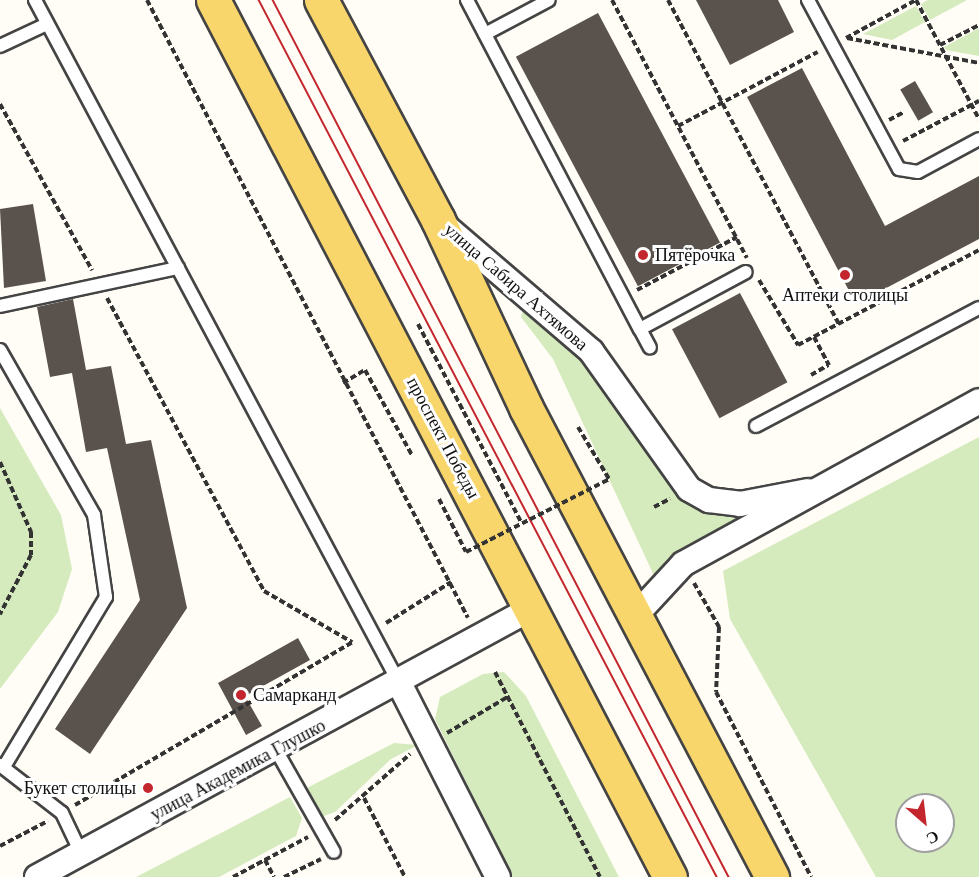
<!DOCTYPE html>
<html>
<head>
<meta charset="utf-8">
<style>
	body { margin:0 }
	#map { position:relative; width:979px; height:877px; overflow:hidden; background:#fffdf5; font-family:"Times New Roman",serif }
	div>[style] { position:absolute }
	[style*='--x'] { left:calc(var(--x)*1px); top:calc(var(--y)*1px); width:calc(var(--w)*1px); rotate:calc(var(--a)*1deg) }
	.green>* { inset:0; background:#d5ebbd }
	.building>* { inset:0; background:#5a524d; transform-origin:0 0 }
	.path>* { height:4px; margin-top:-2px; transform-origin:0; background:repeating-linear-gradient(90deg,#333 0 6px,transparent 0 9px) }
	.roads { filter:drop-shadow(2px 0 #444) drop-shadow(-2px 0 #444) drop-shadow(0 2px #444) drop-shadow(0 -2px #444) }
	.lane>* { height:12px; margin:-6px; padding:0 6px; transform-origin:6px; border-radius:6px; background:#fff }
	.street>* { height:24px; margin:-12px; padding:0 12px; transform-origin:12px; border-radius:12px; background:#fff }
	.primary>* { height:33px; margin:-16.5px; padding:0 16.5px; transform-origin:16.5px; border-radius:16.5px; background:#f9d66b }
	.tram>* { height:1.5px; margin:-0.75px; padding:0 0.75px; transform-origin:0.75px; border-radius:0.75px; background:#c4262e }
	.path-bridge>* { height:4px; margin-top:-2px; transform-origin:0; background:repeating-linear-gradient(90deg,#333 0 6px,transparent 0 9px) }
	.dots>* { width:16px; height:16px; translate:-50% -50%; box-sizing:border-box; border:3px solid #fff; border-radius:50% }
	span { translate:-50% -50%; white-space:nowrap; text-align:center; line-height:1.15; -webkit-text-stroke:6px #fff; paint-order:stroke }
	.poi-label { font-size:18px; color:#111 }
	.left { translate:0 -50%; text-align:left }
	.right { translate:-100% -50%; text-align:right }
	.street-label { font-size:18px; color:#111 }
	.north { position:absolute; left:895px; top:793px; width:60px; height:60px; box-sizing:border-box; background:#fff; border:2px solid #a0a0a0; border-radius:50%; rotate:152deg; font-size:16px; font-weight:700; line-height:24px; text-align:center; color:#111 }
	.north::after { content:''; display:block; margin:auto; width:21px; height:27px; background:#c4262e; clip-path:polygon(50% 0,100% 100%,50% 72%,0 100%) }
</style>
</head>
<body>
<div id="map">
	<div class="green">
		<div style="clip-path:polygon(928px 0,967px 0,930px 20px,921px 4px)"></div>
		<div style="clip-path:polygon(916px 6px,925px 22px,892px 40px,863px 34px)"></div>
		<div style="clip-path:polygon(979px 28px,979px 56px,946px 50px,944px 47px)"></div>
		<div style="clip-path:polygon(524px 307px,570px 338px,630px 413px,672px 490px,698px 509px,748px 517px,657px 582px,553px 359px,521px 317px)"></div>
		<div style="clip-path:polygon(0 408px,61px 515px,72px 569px,58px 612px,0 689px)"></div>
		<div style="clip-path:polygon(evenodd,979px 437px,979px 877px,876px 877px,730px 619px,723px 571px,979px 437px,907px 805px,943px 805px,943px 841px,907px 841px,907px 805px)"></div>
		<div style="clip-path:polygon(504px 672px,526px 696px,619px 877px,512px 877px,435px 719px,440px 697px,483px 674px)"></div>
		<div style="clip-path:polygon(394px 743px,418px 745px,391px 759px,335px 812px,321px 817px,303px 790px)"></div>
		<div style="clip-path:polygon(290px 797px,302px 818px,296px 836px,219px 877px,136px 877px)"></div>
	</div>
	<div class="building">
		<div style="clip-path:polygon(696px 0,778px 0,794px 32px,730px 65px)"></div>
		<div style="left:598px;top:13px;width:260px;height:93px;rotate:62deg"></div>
		<div style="clip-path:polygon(802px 68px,885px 226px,979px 176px,979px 239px,856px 304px,747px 97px)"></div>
		<div style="left:915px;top:81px;width:36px;height:17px;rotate:60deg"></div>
		<div style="clip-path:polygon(33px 204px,46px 281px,4px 288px,0 209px)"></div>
		<div style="left:740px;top:293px;width:101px;height:77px;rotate:62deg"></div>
		<div style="clip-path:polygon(73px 299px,86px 370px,111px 366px,126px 444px,151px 440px,187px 608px,90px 754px,55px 729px,140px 600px,107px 448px,86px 452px,72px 373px,50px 377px,37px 307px)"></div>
		<div style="clip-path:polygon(298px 638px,310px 660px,245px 696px,262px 726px,246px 735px,218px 683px)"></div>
	</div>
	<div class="path">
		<div style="--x:147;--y:0;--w:696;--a:62.55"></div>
		<div style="--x:612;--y:0;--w:291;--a:62.4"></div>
		<div style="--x:668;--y:0;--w:366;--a:62.2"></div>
		<div style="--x:916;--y:0;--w:135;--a:62.1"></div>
		<div style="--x:846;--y:38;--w:80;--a:-28.5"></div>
		<div style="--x:847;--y:38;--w:134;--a:10.7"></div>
		<div style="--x:940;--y:45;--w:44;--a:-27.1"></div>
		<div style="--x:0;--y:104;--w:190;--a:61"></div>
		<div style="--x:889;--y:120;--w:17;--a:-28"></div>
		<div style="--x:678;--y:126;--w:158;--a:-27.9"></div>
		<div style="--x:903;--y:141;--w:86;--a:-27.8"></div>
		<div style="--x:759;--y:280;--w:76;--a:59"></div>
		<div style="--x:798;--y:345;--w:204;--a:-27.7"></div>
		<div style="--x:637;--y:290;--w:113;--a:-27.9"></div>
		<div style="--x:107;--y:298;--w:332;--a:61.8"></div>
		<div style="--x:264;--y:591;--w:102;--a:30.1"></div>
		<div style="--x:418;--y:324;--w:223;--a:62.5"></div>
		<div style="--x:814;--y:337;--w:32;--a:62"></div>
		<div style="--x:811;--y:375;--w:20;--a:-30"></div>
		<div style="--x:343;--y:383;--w:26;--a:-31"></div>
		<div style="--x:365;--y:370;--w:97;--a:61.1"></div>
		<div style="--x:578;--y:427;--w:61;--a:59.2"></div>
		<div style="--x:0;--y:462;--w:77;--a:66.1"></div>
		<div style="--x:31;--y:532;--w:23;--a:90"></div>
		<div style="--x:31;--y:555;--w:67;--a:117.7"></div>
		<div style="--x:439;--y:499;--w:59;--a:63"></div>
		<div style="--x:654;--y:507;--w:18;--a:-27"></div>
		<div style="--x:694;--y:583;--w:51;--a:60.4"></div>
		<div style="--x:719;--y:627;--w:65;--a:92.6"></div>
		<div style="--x:716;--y:692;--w:208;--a:62.8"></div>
		<div style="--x:386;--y:623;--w:77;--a:-32.2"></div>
		<div style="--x:495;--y:672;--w:230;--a:62.9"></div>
		<div style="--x:447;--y:733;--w:72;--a:-30.8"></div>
		<div style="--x:364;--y:798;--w:89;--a:62.6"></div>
		<div style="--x:75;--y:805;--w:322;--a:-30.4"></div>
		<div style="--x:335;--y:820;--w:100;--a:-41.3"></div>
		<div style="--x:0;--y:846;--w:54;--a:-27.5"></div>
		<div style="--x:265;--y:860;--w:19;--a:62"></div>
		<div style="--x:233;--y:877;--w:85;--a:-28.1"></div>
		<div style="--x:284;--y:877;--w:41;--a:-25.9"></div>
	</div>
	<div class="roads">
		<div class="lane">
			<div style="--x:35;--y:0;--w:774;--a:61.94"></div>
			<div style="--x:467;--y:0;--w:372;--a:62.3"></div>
			<div style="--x:640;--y:329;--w:120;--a:-28.3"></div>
			<div style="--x:808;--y:0;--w:192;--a:61.7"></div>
			<div style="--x:899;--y:169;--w:19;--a:9"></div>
			<div style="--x:918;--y:172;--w:69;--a:-28.4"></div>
			<div style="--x:485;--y:34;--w:72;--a:-28"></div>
			<div style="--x:0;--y:46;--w:52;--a:-25.1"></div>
			<div style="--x:0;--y:306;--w:182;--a:-12.1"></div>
			<div style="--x:640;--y:329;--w:21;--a:62"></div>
			<div style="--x:0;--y:350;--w:190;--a:60.3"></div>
			<div style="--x:94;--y:515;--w:83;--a:81.7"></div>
			<div style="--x:106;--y:597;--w:196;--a:121"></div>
			<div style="--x:756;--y:426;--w:252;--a:-27.9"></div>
			<div style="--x:276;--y:750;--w:117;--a:60.4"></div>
			<div style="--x:0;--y:765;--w:78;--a:37.7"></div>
			<div style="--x:62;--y:813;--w:44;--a:64.6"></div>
		</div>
		<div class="street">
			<div style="--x:444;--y:225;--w:194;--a:40.6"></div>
			<div style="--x:591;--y:351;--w:169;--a:54.6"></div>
			<div style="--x:689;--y:489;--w:23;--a:29"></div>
			<div style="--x:709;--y:500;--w:31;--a:7"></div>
			<div style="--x:740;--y:504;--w:69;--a:-10.8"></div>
			<div style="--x:634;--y:617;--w:72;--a:-47.2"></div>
			<div style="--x:683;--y:564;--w:338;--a:-28.8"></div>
			<div style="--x:399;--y:683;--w:218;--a:63"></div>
			<div style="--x:37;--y:877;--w:563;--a:-28.52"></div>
		</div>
		<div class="primary">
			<div style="--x:213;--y:0;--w:989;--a:62.48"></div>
			<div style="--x:321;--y:0;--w:249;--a:62"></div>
			<div style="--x:438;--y:220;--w:208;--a:64.9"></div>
			<div style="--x:526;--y:408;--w:530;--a:62.32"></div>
		</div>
	</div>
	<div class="tram">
		<div style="--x:259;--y:0;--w:989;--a:62.42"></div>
		<div style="--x:273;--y:0;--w:988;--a:62.53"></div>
	</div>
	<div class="path-bridge">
		<div style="--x:466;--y:552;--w:161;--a:-27"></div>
	</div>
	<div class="dots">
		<div style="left:643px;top:255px;background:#c4262e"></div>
		<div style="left:845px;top:275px;background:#c4262e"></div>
		<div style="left:241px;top:695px;background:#c4262e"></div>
		<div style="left:148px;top:788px;background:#c4262e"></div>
	</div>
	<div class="poi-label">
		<span class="left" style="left:655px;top:255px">Пятёрочка</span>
		<span style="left:845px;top:295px">Аптеки столицы</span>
		<span class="left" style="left:253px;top:695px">Самарканд</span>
		<span class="right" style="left:136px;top:788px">Букет столицы</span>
	</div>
	<div class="street-label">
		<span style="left:516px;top:287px;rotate:41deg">улица Сабира Ахтямова</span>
		<span style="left:443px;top:438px;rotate:62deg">проспект Победы</span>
		<span style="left:238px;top:770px;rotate:-28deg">улица Академика Глушко</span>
	</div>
	<div class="north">С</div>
</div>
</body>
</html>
